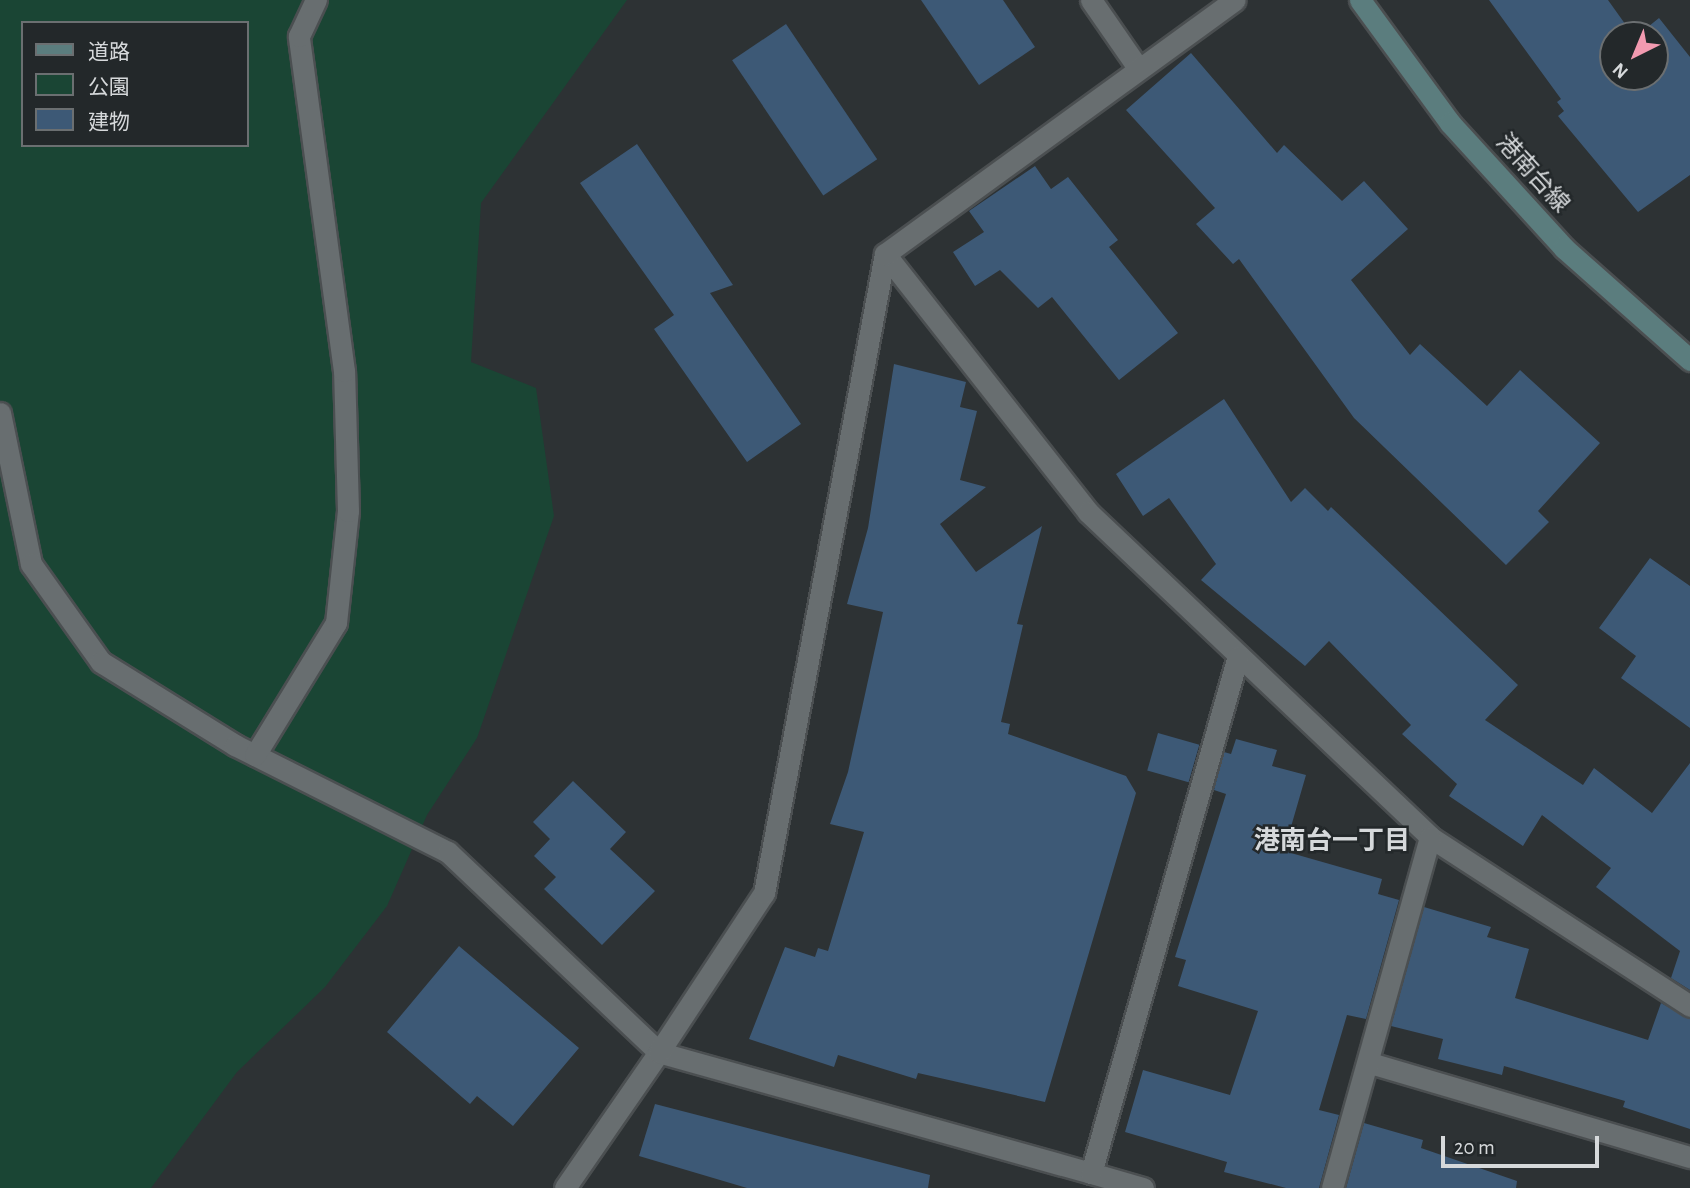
<!DOCTYPE html>
<html>
<head>
<meta charset="utf-8">
<style>
	body { margin:0 }
	#map { position:relative; width:1690px; height:1188px; overflow:hidden; background:#2d3234; font-family:"Alegreya Sans","Noto Sans JP",sans-serif }
	div>[style] { position:absolute }
	[style*='--x'] { left:calc(var(--x)*1px); top:calc(var(--y)*1px); width:calc(var(--w)*1px); rotate:calc(var(--a)*1deg) }
	.green>* { inset:0; background:#1a4534 }
	.building>* { inset:0; background:#3d5976; transform-origin:0 0 }
	.roads { filter:drop-shadow(2px 0 #4b4f51) drop-shadow(-2px 0 #4b4f51) drop-shadow(0 2px #4b4f51) drop-shadow(0 -2px #4b4f51) }
	.lane>* { height:21px; margin:-10.5px; padding:0 10.5px; transform-origin:10.5px; border-radius:10.5px; background:#686e70 }
	.street>* { height:21px; margin:-10.5px; padding:0 10.5px; transform-origin:10.5px; border-radius:10.5px; background:#686e70 }
	.secondary>* { height:21px; margin:-10.5px; padding:0 10.5px; transform-origin:10.5px; border-radius:10.5px; background:#5b7d7e }
	span { translate:-50% -50%; white-space:nowrap; text-align:center; line-height:1.15; -webkit-text-stroke:5px #23282a; paint-order:stroke }
	.street-label { font-size:24px; color:#d6d9db }
	.neighbourhood-label { font-size:26px; color:#d6d9db; font-weight:700 }
	.legend { position:absolute; left:21px; top:21px; width:228px; height:126px; box-sizing:border-box; background:#23282a; border:2px solid #6b6f71; margin:0; padding:9px 12px; list-style:none; font-size:21px; color:#d6d9db }
	.legend li { display:flex; align-items:center; gap:14px; height:35px }
	.legend b { width:35px; border:2px solid #6b6f71 }
	.north { position:absolute; left:1599px; top:21px; width:70px; height:70px; box-sizing:border-box; background:#23282a; border:2px solid #6b6f71; border-radius:50%; rotate:223deg; font-size:19px; font-weight:700; line-height:28px; text-align:center; color:#d6d9db }
	.north::after { content:''; display:block; margin:auto; width:24px; height:32px; background:#f29ab0; clip-path:polygon(50% 0,100% 100%,50% 72%,0 100%) }
	.scale { position:absolute; left:1441px; top:1136px; width:158px; height:32px; box-sizing:border-box; border:4px solid #d6d9db; border-top:0; padding-left:9px; font-size:21px; line-height:24px; white-space:nowrap; color:#d6d9db; -webkit-text-stroke:5px #23282a; paint-order:stroke }
</style>
</head>
<body>
<div id="map">
	<div class="green">
		<div style="clip-path:polygon(evenodd,0 0,627px 0,481px 203px,471px 362px,536px 388px,554px 516px,477px 738px,427px 815px,387px 906px,325px 987px,237px 1072px,151px 1188px,0 1188px,0 0,23px 23px,247px 23px,247px 145px,23px 145px,23px 23px)"></div>
	</div>
	<div class="building">
		<div style="clip-path:polygon(921px 0,1003px 0,1035px 47px,979px 85px)"></div>
		<div style="clip-path:polygon(1489px 0,1608px 0,1633px 35px,1613px 35px,1613px 77px,1655px 77px,1655px 35px,1638px 35px,1659px 18px,1690px 57px,1690px 175px,1638px 212px,1558px 116px,1564px 111px,1557px 102px,1561px 99px)"></div>
		<div style="left:786px;top:24px;width:163px;height:65px;rotate:56deg"></div>
		<div style="clip-path:polygon(1191px 53px,1277px 153px,1284px 145px,1342px 201px,1364px 181px,1408px 229px,1351px 280px,1410px 355px,1420px 344px,1487px 406px,1520px 370px,1600px 443px,1538px 511px,1549px 522px,1506px 565px,1354px 418px,1239px 259px,1233px 264px,1196px 224px,1215px 208px,1126px 110px)"></div>
		<div style="clip-path:polygon(637px 144px,733px 285px,710px 293px,801px 424px,747px 462px,654px 329px,674px 315px,580px 183px)"></div>
		<div style="clip-path:polygon(1035px 166px,1051px 189px,1068px 177px,1118px 240px,1109px 247px,1178px 333px,1119px 380px,1052px 297px,1038px 308px,1000px 270px,975px 286px,953px 252px,984px 232px,969px 211px)"></div>
		<div style="clip-path:polygon(894px 364px,966px 382px,960px 407px,977px 411px,960px 480px,986px 487px,940px 524px,976px 572px,1042px 526px,1017px 624px,1023px 625px,1001px 722px,1010px 724px,1008px 734px,1126px 776px,1136px 793px,1045px 1102px,918px 1073px,916px 1079px,838px 1055px,834px 1067px,749px 1039px,785px 947px,815px 957px,818px 948px,828px 951px,864px 832px,830px 824px,848px 772px,883px 612px,847px 604px,868px 528px)"></div>
		<div style="clip-path:polygon(1224px 399px,1291px 502px,1305px 488px,1328px 511px,1331px 507px,1518px 685px,1485px 720px,1583px 785px,1594px 768px,1652px 813px,1690px 763px,1690px 990px,1671px 978px,1680px 951px,1596px 887px,1611px 868px,1542px 815px,1523px 846px,1449px 796px,1457px 784px,1402px 734px,1411px 725px,1329px 641px,1305px 666px,1201px 580px,1216px 564px,1169px 498px,1143px 516px,1116px 474px)"></div>
		<div style="clip-path:polygon(1650px 558px,1690px 586px,1690px 728px,1621px 678px,1636px 656px,1599px 628px)"></div>
		<div style="left:1158px;top:733px;width:43px;height:39px;rotate:16deg"></div>
		<div style="clip-path:polygon(1236px 739px,1277px 750px,1272px 766px,1306px 775px,1284px 851px,1382px 879px,1378px 894px,1399px 900px,1366px 1019px,1347px 1015px,1319px 1110px,1339px 1115px,1319px 1188px,1286px 1188px,1224px 1172px,1227px 1162px,1125px 1132px,1143px 1070px,1230px 1095px,1258px 1011px,1178px 986px,1186px 960px,1175px 957px,1226px 794px,1214px 790px,1224px 752px,1231px 754px)"></div>
		<div style="clip-path:polygon(573px 781px,626px 832px,610px 849px,655px 891px,602px 945px,544px 889px,556px 877px,534px 856px,550px 839px,533px 822px)"></div>
		<div style="clip-path:polygon(1424px 907px,1491px 927px,1487px 937px,1529px 949px,1515px 998px,1648px 1040px,1661px 1003px,1690px 1019px,1690px 1129px,1623px 1107px,1625px 1101px,1504px 1066px,1502px 1075px,1438px 1059px,1443px 1039px,1391px 1026px)"></div>
		<div style="clip-path:polygon(459px 946px,579px 1048px,513px 1126px,477px 1096px,470px 1104px,387px 1032px)"></div>
		<div style="clip-path:polygon(655px 1104px,930px 1175px,928px 1188px,747px 1188px,639px 1156px)"></div>
		<div style="clip-path:polygon(1364px 1123px,1423px 1140px,1421px 1148px,1517px 1181px,1516px 1188px,1346px 1188px)"></div>
	</div>
	<div class="roads">
		<div class="lane">
			<div style="--x:1091;--y:0;--w:83;--a:55.3"></div>
			<div style="--x:0;--y:413;--w:154;--a:78.4"></div>
			<div style="--x:31;--y:564;--w:120;--a:54.5"></div>
			<div style="--x:101;--y:662;--w:158;--a:31.8"></div>
			<div style="--x:235;--y:745;--w:238;--a:26.7"></div>
			<div style="--x:255;--y:755;--w:155;--a:-58.5"></div>
			<div style="--x:336;--y:623;--w:113;--a:-83.9"></div>
			<div style="--x:348;--y:511;--w:140;--a:-91.6"></div>
			<div style="--x:344;--y:371;--w:338;--a:-97.7"></div>
			<div style="--x:299;--y:36;--w:40;--a:-65"></div>
		</div>
		<div class="street">
			<div style="--x:885;--y:254;--w:328;--a:51.8"></div>
			<div style="--x:1088;--y:512;--w:472;--a:43.5"></div>
			<div style="--x:1430;--y:837;--w:310;--a:33"></div>
			<div style="--x:448;--y:852;--w:291;--a:43.5"></div>
			<div style="--x:659;--y:1052;--w:165;--a:124.7"></div>
			<div style="--x:1370;--y:1063;--w:334;--a:16.4"></div>
			<div style="--x:1091;--y:1173;--w:449;--a:-164.4"></div>
			<div style="--x:659;--y:1052;--w:191;--a:-56.6"></div>
			<div style="--x:764;--y:893;--w:650;--a:-79.28"></div>
			<div style="--x:885;--y:254;--w:432;--a:-36"></div>
			<div style="--x:1143;--y:1188;--w:54;--a:-163.9"></div>
			<div style="--x:1091;--y:1173;--w:537;--a:-74.13"></div>
			<div style="--x:1332;--y:1188;--w:364;--a:-74.4"></div>
		</div>
		<div class="secondary">
			<div style="--x:1360;--y:0;--w:152;--a:53.8"></div>
			<div style="--x:1450;--y:123;--w:169;--a:47.6"></div>
			<div style="--x:1564;--y:248;--w:169;--a:41.6"></div>
		</div>
	</div>
	<div class="street-label">
		<span style="left:1532px;top:174px;rotate:48deg">港南台線</span>
	</div>
	<div class="neighbourhood-label">
		<span style="left:1332px;top:842px">港南台一丁目</span>
	</div>
	<ul class="legend">
	<li><b style="height:9px;background:#5b7d7e"></b>道路</li>
	<li><b style="height:19px;background:#1a4534"></b>公園</li>
	<li><b style="height:19px;background:#3d5976"></b>建物</li>
	</ul>
	<div class="north">N</div>
	<div class="scale">20 m</div>
</div>
</body>
</html>
